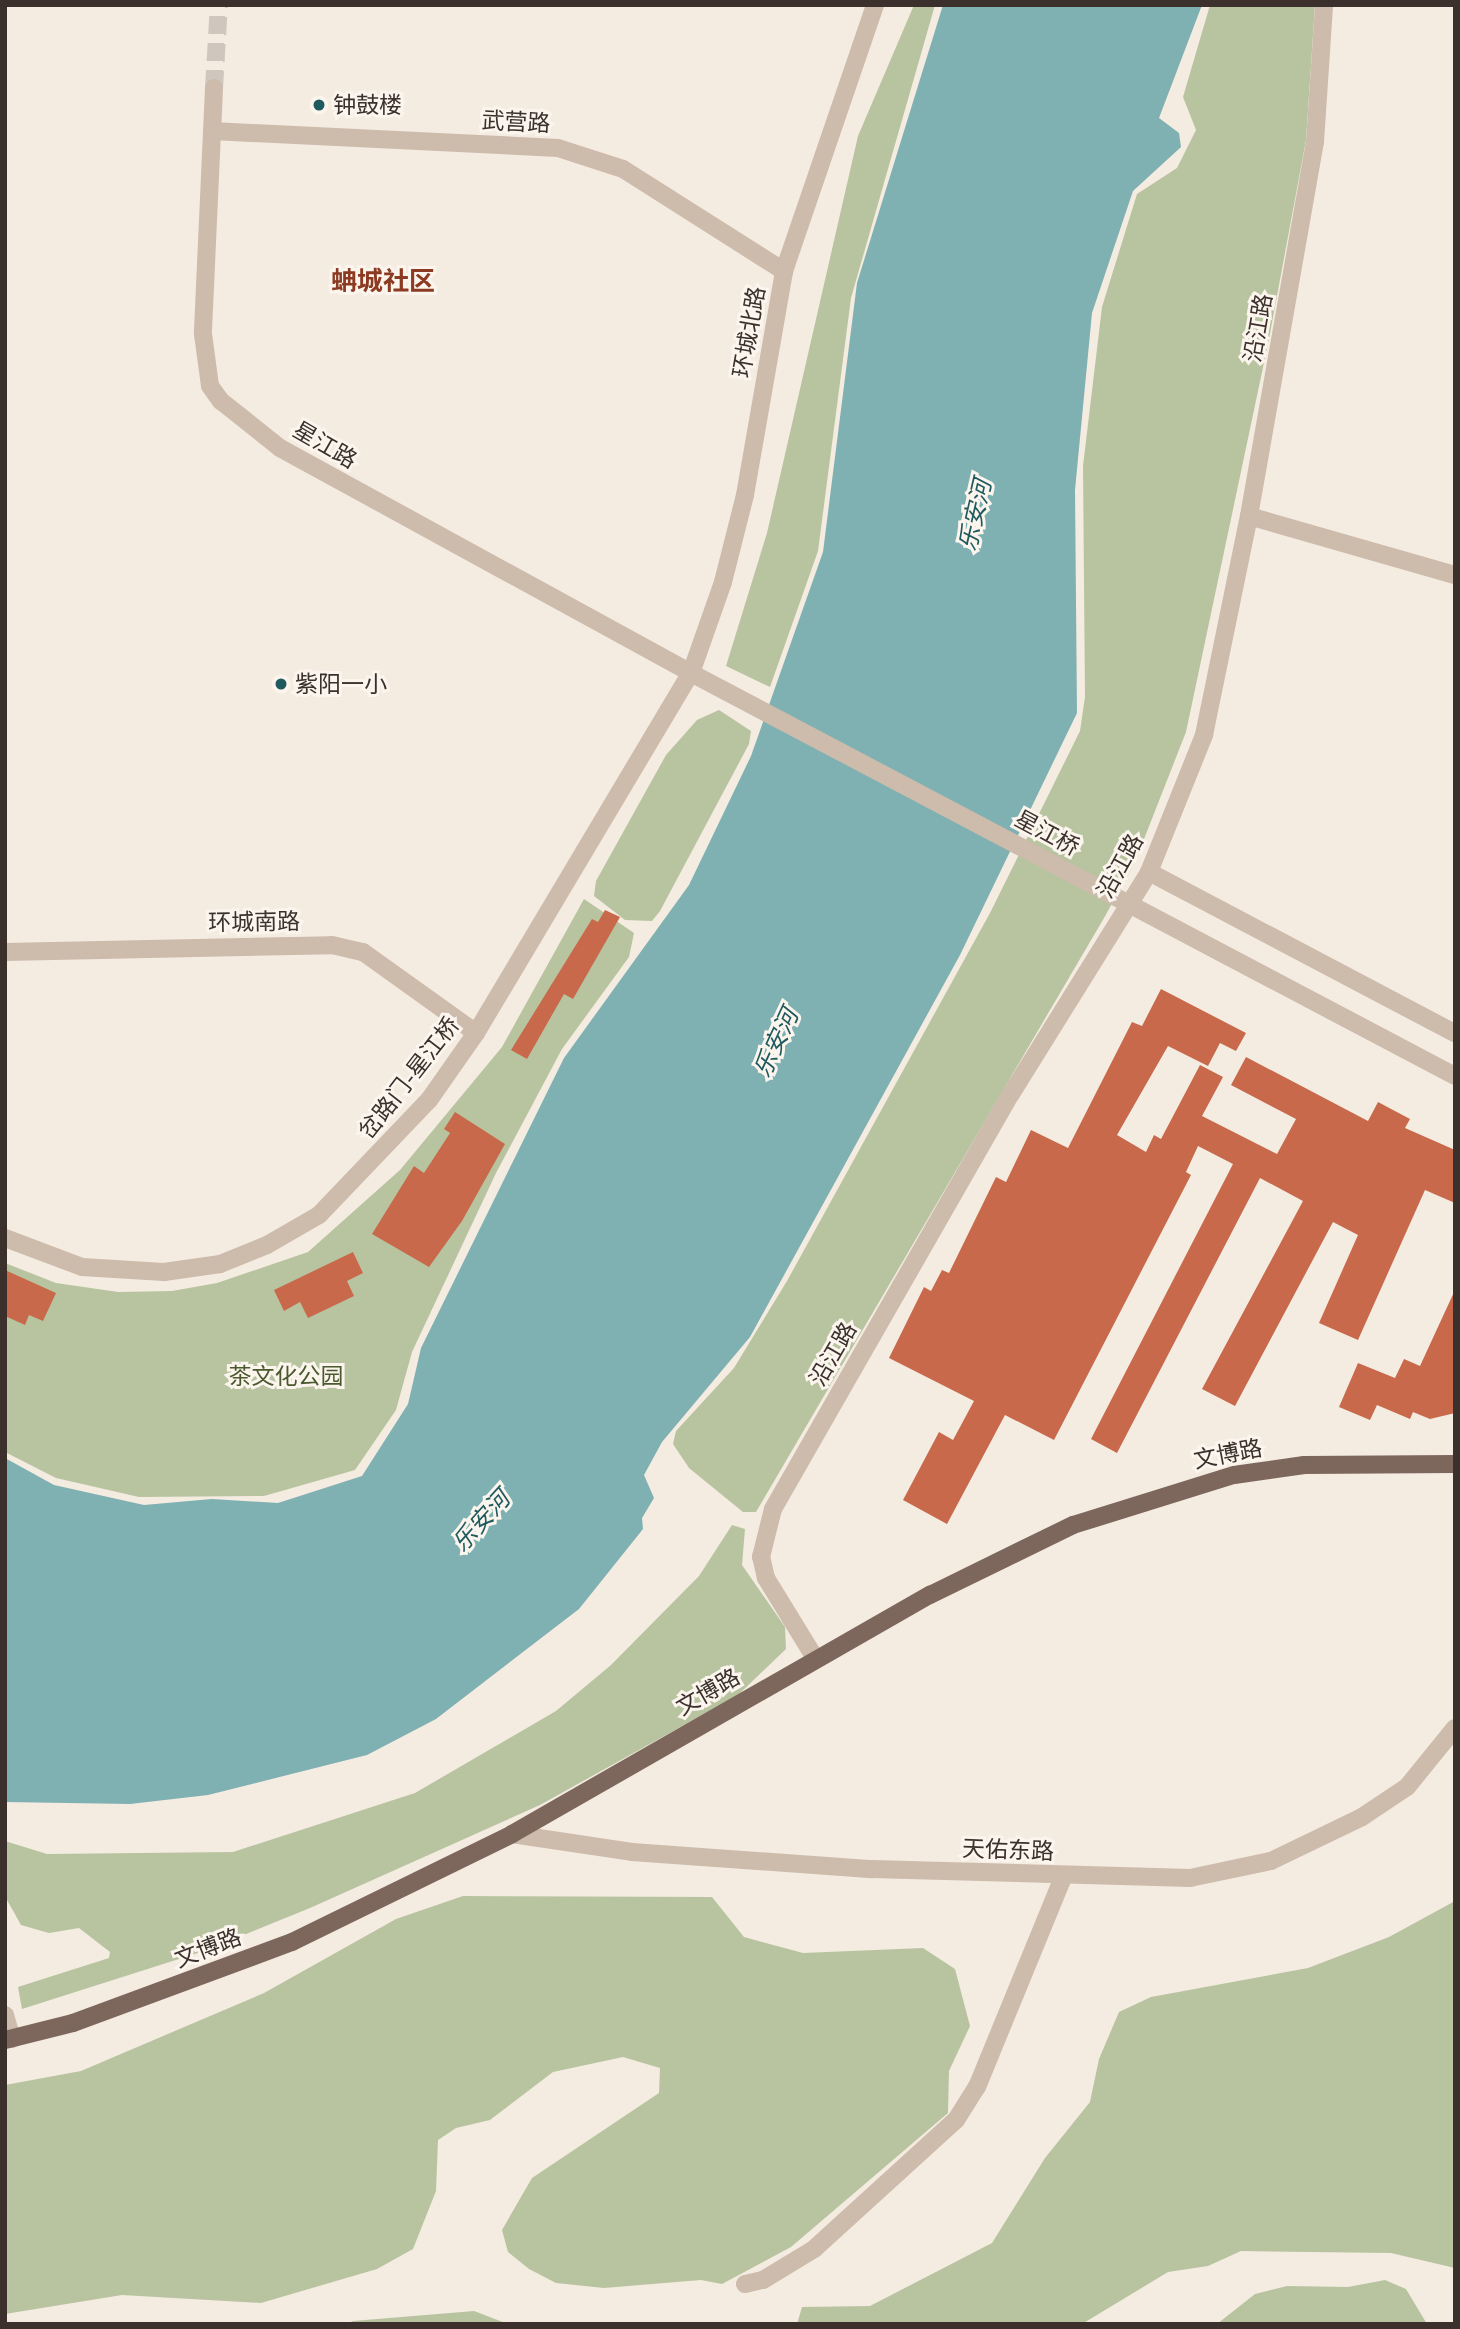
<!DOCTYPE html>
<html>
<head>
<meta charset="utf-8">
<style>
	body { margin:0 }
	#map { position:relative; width:1460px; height:2329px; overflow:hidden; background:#f4ebe1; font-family:"Public Sans","Noto Sans SC",sans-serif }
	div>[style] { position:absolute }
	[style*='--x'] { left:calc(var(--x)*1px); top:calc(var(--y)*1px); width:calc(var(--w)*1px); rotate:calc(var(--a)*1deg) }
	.green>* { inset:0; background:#b8c4a0 }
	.water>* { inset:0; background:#7fb0b2 }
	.building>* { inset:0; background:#c8694b }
	.minor-tunnel>* { height:18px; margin-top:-9px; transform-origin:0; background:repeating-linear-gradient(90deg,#cfc6bd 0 18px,transparent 0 27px) }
	.minor>* { height:18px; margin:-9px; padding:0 9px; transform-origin:9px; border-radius:9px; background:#cdbbac }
	.major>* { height:18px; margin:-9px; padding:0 9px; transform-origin:9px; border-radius:9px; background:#7d675c }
	.minor-bridge>* { height:18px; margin:-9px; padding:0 9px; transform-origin:9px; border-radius:9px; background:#cdbbac }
	.dots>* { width:19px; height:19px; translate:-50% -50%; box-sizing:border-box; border:4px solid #fbf5ee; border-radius:50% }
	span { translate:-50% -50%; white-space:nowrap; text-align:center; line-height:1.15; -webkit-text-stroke:6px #fbf5ee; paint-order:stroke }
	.poi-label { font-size:23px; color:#3b302b }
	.left { translate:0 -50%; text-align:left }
	.street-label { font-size:23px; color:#3b302b }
	.park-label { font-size:23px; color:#4a5a2e }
	.water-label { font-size:24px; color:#1f5a5e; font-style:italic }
	.quarter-label { font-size:26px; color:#8c3b22; font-weight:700 }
	.frame { position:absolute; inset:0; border:7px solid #3b302b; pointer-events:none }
</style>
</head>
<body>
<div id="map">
	<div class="green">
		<div style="clip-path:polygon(914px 5px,935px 5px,851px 298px,818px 551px,770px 687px,726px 666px,767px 533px,858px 136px)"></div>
		<div style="clip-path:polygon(1210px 5px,1315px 5px,1306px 140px,1269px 339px,1186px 732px,1135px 862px,1104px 918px,756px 1512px,743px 1512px,689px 1468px,673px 1444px,676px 1431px,734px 1368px,787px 1281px,990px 913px,1080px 731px,1085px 697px,1083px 466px,1102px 307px,1137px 194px,1177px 168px,1196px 130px,1183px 97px)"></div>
		<div style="clip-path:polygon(719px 710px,751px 731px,749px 744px,660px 911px,652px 921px,625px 920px,594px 896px,596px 881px,666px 755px,697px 720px)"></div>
		<div style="clip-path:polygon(584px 899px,634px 933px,629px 957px,562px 1049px,496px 1173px,412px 1352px,396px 1410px,355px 1470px,264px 1496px,139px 1497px,56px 1478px,5px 1452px,5px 1263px,56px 1283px,118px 1292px,172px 1291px,217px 1283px,308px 1252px,400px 1170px,502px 1047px)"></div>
		<div style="clip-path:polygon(732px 1525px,745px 1529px,742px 1565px,785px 1627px,786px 1649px,738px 1695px,540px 1805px,310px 1908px,204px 1951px,22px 2009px,18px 1987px,109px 1958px,110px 1952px,79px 1928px,49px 1933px,21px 1925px,7px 1900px,5px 1841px,47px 1854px,233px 1852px,415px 1793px,556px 1711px,611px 1665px,699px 1576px)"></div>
		<div style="clip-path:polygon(463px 1896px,712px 1897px,744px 1937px,803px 1953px,923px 1948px,955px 1969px,970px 2026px,949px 2071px,948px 2113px,791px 2247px,722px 2284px,701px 2280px,604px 2288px,556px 2283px,529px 2269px,508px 2252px,502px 2230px,532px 2178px,659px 2093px,660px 2068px,623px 2057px,553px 2072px,490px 2120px,456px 2128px,438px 2140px,436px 2191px,413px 2249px,377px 2269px,261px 2303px,122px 2295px,5px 2314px,5px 2085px,81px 2071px,264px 1993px,396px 1919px)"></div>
		<div style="clip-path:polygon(1455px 1901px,1455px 2268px,1391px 2253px,1241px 2251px,1208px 2266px,1168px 2272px,1082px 2324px,797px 2324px,802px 2307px,870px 2306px,992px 2243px,1045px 2158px,1090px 2102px,1099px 2059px,1119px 2012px,1151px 1997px,1308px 1968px,1389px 1937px)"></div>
		<div style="clip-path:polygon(1385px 2280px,1406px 2289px,1427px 2324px,1217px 2324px,1255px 2294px,1287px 2286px,1348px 2287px)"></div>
		<div style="clip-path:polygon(474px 2311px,508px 2324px,347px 2324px,353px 2321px)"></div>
	</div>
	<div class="water">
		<div style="clip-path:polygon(943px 5px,1202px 5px,1159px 118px,1179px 133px,1181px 147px,1133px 191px,1092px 313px,1075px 490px,1077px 713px,960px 955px,750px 1337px,662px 1442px,644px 1475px,654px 1498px,642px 1518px,643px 1529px,579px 1609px,436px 1719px,367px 1755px,208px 1795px,130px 1804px,5px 1802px,5px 1458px,54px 1485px,144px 1505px,212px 1499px,278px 1503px,362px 1476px,408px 1404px,421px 1348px,564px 1058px,689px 885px,751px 756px,823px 552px,857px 283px)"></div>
	</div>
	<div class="building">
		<div style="clip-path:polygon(605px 910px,620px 917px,573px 999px,564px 994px,527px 1059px,511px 1050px,592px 919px,598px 922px)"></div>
		<div style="clip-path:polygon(1161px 989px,1246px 1033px,1236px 1051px,1220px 1043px,1208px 1066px,1168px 1046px,1117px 1135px,1146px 1152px,1154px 1135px,1161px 1139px,1200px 1065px,1223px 1077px,1202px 1116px,1277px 1154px,1296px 1119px,1231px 1085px,1246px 1057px,1368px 1121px,1378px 1102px,1410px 1119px,1405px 1128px,1455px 1150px,1455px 1203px,1425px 1190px,1358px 1340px,1319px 1323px,1358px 1235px,1333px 1222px,1235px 1406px,1202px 1389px,1303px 1201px,1260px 1178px,1117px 1453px,1091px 1439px,1233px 1164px,1198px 1146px,1186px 1172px,1191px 1175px,1054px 1440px,1005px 1415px,947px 1524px,903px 1500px,939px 1432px,953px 1440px,974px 1401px,889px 1358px,924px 1287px,931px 1291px,942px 1270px,949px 1273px,996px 1177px,1006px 1182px,1031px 1130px,1068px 1148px,1132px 1022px,1142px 1026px)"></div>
		<div style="clip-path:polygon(455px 1112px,505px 1144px,462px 1221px,429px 1267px,372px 1234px,414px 1166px,424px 1173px,450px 1133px,444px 1129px)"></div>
		<div style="clip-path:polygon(353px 1252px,363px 1273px,347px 1281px,354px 1296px,308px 1318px,300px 1302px,284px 1311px,274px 1290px)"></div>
		<div style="clip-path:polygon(5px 1270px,56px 1293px,43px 1321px,29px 1315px,25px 1325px,5px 1316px)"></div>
		<div style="clip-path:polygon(1455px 1290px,1455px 1413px,1430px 1419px,1413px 1412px,1410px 1419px,1377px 1405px,1370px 1420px,1339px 1407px,1358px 1363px,1395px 1378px,1404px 1359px,1420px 1366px)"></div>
	</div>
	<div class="minor-tunnel">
		<div style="--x:214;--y:88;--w:83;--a:-86.6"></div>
	</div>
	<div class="minor">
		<div style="--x:214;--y:88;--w:246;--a:92.6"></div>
		<div style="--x:203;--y:334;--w:52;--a:82.3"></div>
		<div style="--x:210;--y:386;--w:19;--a:54"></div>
		<div style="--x:221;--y:401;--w:75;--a:38.5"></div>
		<div style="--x:280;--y:448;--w:469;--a:28.7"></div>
		<div style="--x:212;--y:131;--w:346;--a:2.8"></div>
		<div style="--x:558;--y:148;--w:68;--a:17.9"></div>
		<div style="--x:623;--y:169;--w:191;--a:32.4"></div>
		<div style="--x:1249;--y:516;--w:214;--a:16"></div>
		<div style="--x:1149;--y:872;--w:346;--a:27.8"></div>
		<div style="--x:5;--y:952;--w:327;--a:-1.2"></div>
		<div style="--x:332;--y:945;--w:32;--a:13"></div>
		<div style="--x:363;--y:952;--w:139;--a:35.6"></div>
		<div style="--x:5;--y:1238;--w:82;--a:20.6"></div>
		<div style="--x:82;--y:1267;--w:82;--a:3.5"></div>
		<div style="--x:164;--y:1272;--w:57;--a:-8.1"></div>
		<div style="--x:220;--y:1264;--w:51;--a:-22"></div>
		<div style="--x:267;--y:1245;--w:60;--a:-30"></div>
		<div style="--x:319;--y:1215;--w:159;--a:-46.3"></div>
		<div style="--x:429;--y:1100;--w:82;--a:-55"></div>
		<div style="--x:476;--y:1033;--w:419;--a:-59.2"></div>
		<div style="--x:691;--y:673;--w:96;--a:-70.6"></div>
		<div style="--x:723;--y:582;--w:90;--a:-75.8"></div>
		<div style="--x:745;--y:495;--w:227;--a:-80.1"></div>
		<div style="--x:784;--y:271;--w:281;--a:-71.1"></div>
		<div style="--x:815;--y:1658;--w:94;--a:-121.5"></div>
		<div style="--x:766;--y:1578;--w:22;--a:-103"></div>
		<div style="--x:761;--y:1557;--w:49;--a:-76"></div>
		<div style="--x:773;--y:1509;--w:478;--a:-60.2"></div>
		<div style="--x:1011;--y:1094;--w:261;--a:-58.1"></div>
		<div style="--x:1149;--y:872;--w:148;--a:-68.1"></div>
		<div style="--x:1204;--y:735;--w:224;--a:-78.4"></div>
		<div style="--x:1249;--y:516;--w:380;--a:-80"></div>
		<div style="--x:1315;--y:142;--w:137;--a:-86.2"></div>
		<div style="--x:512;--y:1834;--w:121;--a:8.5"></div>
		<div style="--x:632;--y:1852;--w:241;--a:4.1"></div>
		<div style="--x:872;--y:1869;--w:318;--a:1.6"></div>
		<div style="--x:1190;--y:1878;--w:83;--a:-11.9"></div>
		<div style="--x:1271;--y:1861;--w:101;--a:-25.8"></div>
		<div style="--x:1362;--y:1817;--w:54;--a:-33.7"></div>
		<div style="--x:1407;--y:1787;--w:76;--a:-50.9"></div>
		<div style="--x:5;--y:2015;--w:25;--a:74"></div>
		<div style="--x:745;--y:2284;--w:18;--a:-13"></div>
		<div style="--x:763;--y:2280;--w:60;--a:-31.3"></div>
		<div style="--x:814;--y:2249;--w:192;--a:-42.3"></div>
		<div style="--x:956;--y:2120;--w:39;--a:-58"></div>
		<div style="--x:977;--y:2087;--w:227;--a:-67.7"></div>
	</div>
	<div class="major">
		<div style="--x:5;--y:2040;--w:70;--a:-14"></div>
		<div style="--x:73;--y:2023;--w:233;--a:-20.3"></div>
		<div style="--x:292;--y:1942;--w:245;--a:-26.1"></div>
		<div style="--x:512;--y:1834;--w:482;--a:-29.8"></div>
		<div style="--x:930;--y:1595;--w:159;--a:-26.1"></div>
		<div style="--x:1073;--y:1525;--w:169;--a:-17.3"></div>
		<div style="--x:1234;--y:1475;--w:71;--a:-8.1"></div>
		<div style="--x:1304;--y:1465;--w:151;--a:-0.4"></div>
	</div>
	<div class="minor-bridge">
		<div style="--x:691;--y:673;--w:864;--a:27.81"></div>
	</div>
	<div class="dots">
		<div style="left:319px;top:105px;background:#1f5a5e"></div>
		<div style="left:281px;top:684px;background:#1f5a5e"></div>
	</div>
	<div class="poi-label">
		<span class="left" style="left:333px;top:105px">钟鼓楼</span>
		<span class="left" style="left:295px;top:684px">紫阳一小</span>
	</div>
	<div class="street-label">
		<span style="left:516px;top:122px;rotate:3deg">武营路</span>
		<span style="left:1258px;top:328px;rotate:-80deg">沿江路</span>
		<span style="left:749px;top:332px;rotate:-80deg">环城北路</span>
		<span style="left:325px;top:445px;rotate:30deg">星江路</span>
		<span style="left:1047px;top:833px;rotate:28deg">星江桥</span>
		<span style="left:1120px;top:866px;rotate:-61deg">沿江路</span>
		<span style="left:254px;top:922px;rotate:-1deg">环城南路</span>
		<span style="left:409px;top:1078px;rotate:-52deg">岔路门-星江桥</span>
		<span style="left:833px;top:1354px;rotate:-60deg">沿江路</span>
		<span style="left:1228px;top:1454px;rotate:-11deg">文博路</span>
		<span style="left:708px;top:1692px;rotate:-30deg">文博路</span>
		<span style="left:1008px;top:1850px;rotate:2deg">天佑东路</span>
		<span style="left:208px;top:1948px;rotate:-21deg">文博路</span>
	</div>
	<div class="park-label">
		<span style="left:286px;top:1376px">茶文化公园</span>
	</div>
	<div class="water-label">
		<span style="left:975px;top:515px;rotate:-77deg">乐安河</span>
		<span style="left:776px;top:1043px;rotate:-65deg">乐安河</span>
		<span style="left:481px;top:1521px;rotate:-48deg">乐安河</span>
	</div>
	<div class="quarter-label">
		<span style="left:383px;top:281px">蚺城社区</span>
	</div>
	<div class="frame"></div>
</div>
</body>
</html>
